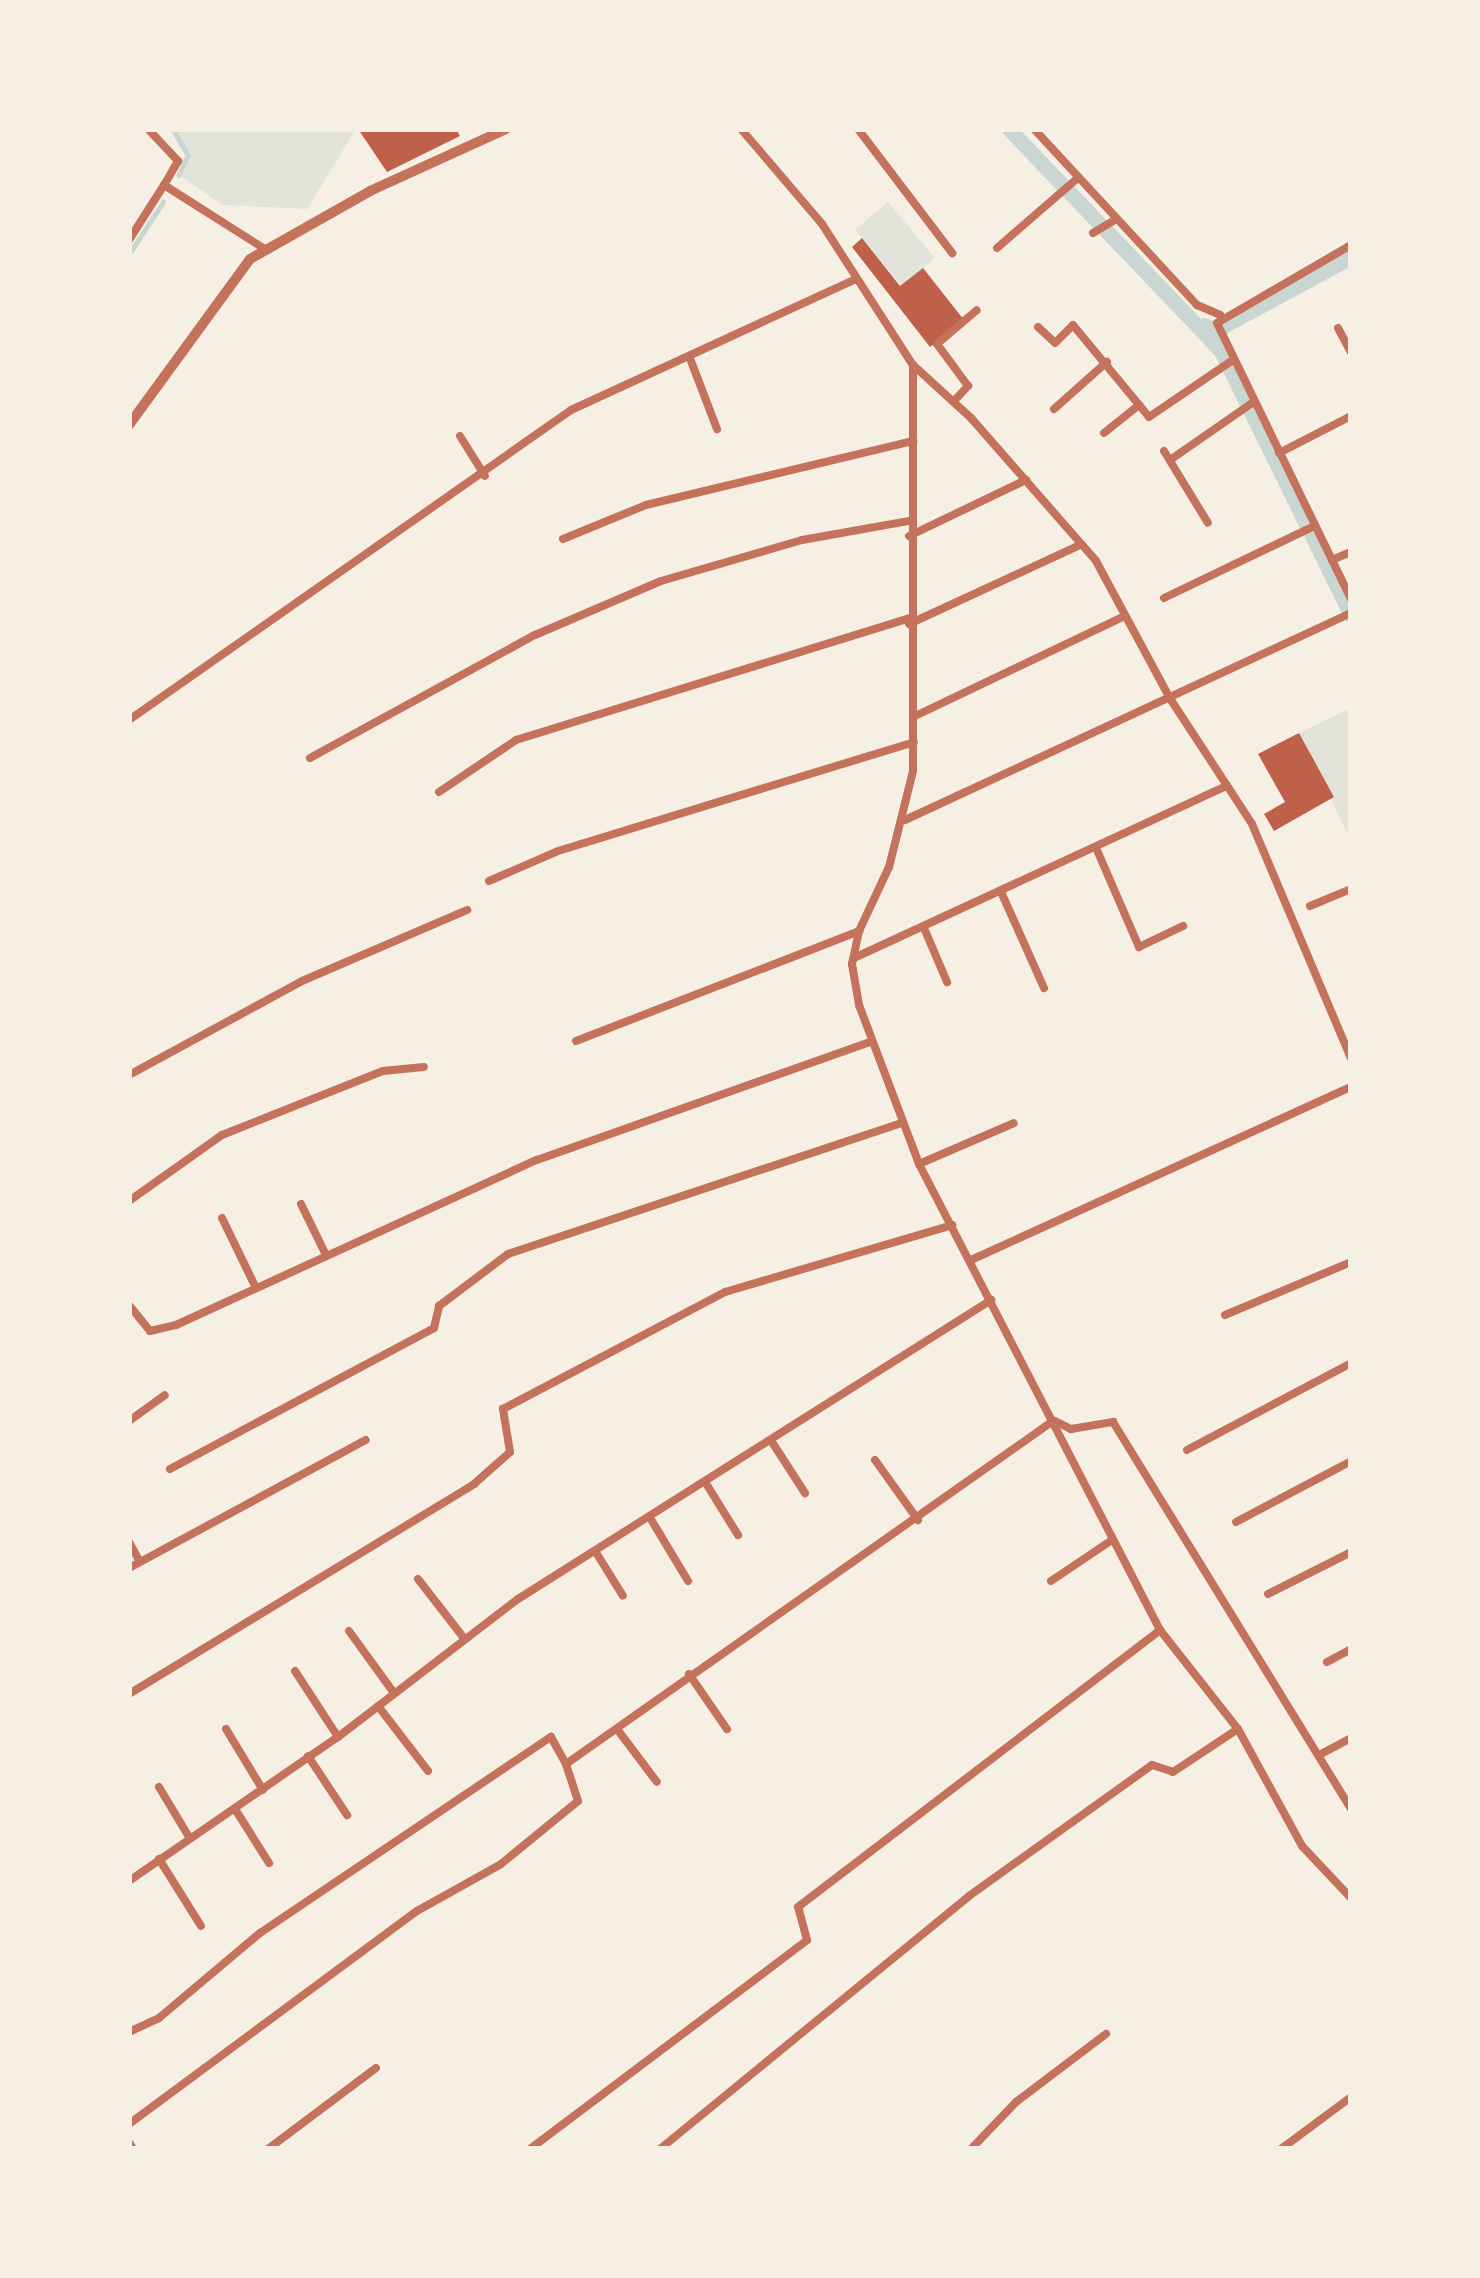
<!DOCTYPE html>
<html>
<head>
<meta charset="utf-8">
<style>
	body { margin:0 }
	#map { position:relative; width:1480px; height:2278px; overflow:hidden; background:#f6efe4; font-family:"Archivo Narrow",sans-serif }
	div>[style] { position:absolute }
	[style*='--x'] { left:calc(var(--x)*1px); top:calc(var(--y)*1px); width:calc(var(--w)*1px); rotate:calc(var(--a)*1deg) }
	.green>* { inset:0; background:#e2e4dc; transform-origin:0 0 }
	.stream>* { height:4.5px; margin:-2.25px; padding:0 2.25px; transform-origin:2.25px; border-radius:2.25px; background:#c9d6d2 }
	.canal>* { height:15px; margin:-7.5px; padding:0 7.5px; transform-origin:7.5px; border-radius:7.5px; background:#c9d6d2 }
	.building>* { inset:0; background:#bf614a }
	.minor>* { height:8px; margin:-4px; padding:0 4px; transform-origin:4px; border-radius:4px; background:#c5725c }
	.tertiary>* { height:10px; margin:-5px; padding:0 5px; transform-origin:5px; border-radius:5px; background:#c5725c }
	span { translate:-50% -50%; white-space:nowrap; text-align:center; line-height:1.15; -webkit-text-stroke:9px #f6efe4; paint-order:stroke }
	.frame { position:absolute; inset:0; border:132px solid #f6efe4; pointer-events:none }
</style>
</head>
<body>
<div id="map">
	<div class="green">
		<div style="clip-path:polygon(173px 129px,356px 129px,307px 209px,223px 205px,179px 175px,188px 155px)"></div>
		<div style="left:888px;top:202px;width:73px;height:43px;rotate:50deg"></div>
		<div style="clip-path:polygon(1351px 708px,1351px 839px,1350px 839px,1299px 733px)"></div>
	</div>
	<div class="stream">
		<div style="--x:173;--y:129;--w:30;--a:60"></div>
		<div style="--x:188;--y:155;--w:22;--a:114"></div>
		<div style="--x:129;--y:254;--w:62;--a:-56.8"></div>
	</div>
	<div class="canal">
		<div style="--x:1009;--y:129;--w:307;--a:46.3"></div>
		<div style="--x:1221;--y:351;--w:294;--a:63.8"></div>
		<div style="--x:1204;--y:325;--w:13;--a:23"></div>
		<div style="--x:1216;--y:330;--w:153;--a:-28.4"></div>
	</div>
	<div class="building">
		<div style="clip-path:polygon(358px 129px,456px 129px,460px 136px,387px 172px)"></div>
		<div style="clip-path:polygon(862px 238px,900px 286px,923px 268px,964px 320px,930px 347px,852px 247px)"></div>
		<div style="clip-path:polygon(1299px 733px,1334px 797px,1274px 831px,1264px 814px,1285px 802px,1258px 754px)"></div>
	</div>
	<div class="minor">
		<div style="--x:148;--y:129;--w:44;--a:46.8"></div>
		<div style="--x:178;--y:161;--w:28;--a:120"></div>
		<div style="--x:741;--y:129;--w:125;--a:49.5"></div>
		<div style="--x:822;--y:224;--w:168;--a:57.2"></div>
		<div style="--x:913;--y:365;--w:79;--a:42.4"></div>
		<div style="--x:971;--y:418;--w:190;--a:48.8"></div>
		<div style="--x:1096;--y:561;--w:158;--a:61.7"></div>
		<div style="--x:1171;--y:700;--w:148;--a:56.8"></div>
		<div style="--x:1252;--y:824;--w:254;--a:67.1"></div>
		<div style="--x:858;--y:129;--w:156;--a:52.8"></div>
		<div style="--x:1034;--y:129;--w:240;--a:47.2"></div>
		<div style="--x:1197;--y:305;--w:25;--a:23"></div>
		<div style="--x:1093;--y:233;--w:27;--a:-31"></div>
		<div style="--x:129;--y:240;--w:65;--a:-57.5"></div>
		<div style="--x:164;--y:185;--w:120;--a:32.4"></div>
		<div style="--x:1351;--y:245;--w:155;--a:149.8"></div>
		<div style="--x:1217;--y:323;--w:307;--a:64.1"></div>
		<div style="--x:997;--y:248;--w:108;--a:-40.9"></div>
		<div style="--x:1038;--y:327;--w:23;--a:43"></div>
		<div style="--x:1055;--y:343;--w:25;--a:-45"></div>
		<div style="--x:1073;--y:325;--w:119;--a:50.4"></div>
		<div style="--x:1149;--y:417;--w:102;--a:-34.2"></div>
		<div style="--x:1338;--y:328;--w:27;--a:62"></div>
		<div style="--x:691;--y:361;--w:73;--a:69.1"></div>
		<div style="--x:913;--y:365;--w:406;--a:90"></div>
		<div style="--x:913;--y:771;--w:99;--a:104"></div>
		<div style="--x:889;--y:867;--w:71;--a:115.1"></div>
		<div style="--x:859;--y:931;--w:34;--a:102"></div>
		<div style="--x:852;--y:964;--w:42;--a:80.3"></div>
		<div style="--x:859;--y:1005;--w:170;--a:69.3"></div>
		<div style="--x:919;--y:1164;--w:525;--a:62.65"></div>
		<div style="--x:1160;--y:1630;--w:126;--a:51.8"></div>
		<div style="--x:1238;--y:1729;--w:133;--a:61.3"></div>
		<div style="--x:1302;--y:1846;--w:71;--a:46.7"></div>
		<div style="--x:954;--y:401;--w:21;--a:-47"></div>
		<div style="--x:968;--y:386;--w:52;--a:-126.4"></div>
		<div style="--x:937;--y:344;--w:52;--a:-40.4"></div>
		<div style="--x:1054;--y:409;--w:71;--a:-41.6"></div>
		<div style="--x:1104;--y:433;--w:45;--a:-38.7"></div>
		<div style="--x:460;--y:436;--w:47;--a:58"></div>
		<div style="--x:1164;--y:451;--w:84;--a:58.6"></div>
		<div style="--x:1279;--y:453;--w:81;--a:-27.2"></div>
		<div style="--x:1170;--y:460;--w:100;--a:-34.8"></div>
		<div style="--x:909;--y:536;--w:130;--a:-25.6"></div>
		<div style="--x:563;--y:539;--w:90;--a:-22.3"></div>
		<div style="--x:646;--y:505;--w:275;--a:-13.5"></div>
		<div style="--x:1332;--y:560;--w:21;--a:-23"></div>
		<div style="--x:1164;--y:598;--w:166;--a:-25.6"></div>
		<div style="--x:909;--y:624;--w:188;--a:-24.8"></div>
		<div style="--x:913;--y:717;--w:235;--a:-25.5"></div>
		<div style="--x:129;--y:720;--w:540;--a:-35.04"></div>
		<div style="--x:571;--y:410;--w:314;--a:-24.7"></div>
		<div style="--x:310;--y:758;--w:256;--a:-28.7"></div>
		<div style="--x:535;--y:635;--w:137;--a:-23.2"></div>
		<div style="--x:661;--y:581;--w:147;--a:-16.2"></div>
		<div style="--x:802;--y:540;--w:109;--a:-10.1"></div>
		<div style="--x:439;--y:792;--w:93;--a:-34"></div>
		<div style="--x:516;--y:740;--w:412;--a:-17.2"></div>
		<div style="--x:905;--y:820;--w:492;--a:-24.9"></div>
		<div style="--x:1097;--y:850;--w:106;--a:66.6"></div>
		<div style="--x:1139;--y:947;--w:49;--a:-25.5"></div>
		<div style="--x:489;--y:881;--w:75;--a:-23.5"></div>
		<div style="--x:558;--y:851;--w:372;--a:-17"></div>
		<div style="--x:1002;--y:894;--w:103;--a:65.9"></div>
		<div style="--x:1310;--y:906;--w:44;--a:-22.5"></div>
		<div style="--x:924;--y:928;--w:59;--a:66.9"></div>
		<div style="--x:854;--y:958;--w:411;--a:-24.8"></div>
		<div style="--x:576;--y:1041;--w:304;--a:-21.2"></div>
		<div style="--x:129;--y:1075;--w:197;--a:-28.5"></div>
		<div style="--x:302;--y:981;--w:180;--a:-23.3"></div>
		<div style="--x:919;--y:1164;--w:103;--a:-23.3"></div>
		<div style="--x:129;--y:1201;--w:114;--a:-35.4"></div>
		<div style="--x:222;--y:1135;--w:173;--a:-21.7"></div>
		<div style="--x:383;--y:1071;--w:41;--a:-5.6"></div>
		<div style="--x:301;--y:1204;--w:57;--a:63.9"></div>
		<div style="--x:222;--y:1218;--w:73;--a:64.1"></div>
		<div style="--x:971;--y:1260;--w:418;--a:-24.5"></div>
		<div style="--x:129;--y:1305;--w:33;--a:51"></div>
		<div style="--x:150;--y:1331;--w:27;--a:-13"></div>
		<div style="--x:176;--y:1325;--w:397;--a:-24.6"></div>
		<div style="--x:537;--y:1160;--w:354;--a:-19.5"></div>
		<div style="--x:1225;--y:1315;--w:137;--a:-22.8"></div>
		<div style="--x:129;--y:1421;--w:44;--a:-35.8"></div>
		<div style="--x:1055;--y:1421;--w:18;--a:27"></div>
		<div style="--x:1071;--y:1429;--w:43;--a:-9.5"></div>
		<div style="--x:1113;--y:1422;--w:454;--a:58.4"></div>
		<div style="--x:772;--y:1442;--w:61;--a:57.1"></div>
		<div style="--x:1187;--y:1450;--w:186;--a:-27.9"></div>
		<div style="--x:875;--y:1460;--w:74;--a:54.4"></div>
		<div style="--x:170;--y:1469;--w:299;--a:-28.1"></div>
		<div style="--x:434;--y:1328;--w:23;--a:-77"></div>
		<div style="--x:439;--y:1306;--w:86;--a:-37"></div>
		<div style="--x:508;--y:1254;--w:414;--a:-18.4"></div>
		<div style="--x:707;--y:1485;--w:59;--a:58.2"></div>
		<div style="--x:652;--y:1521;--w:70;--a:59"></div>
		<div style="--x:1236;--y:1522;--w:130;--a:-27.9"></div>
		<div style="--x:129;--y:1542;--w:23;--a:61"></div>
		<div style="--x:597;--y:1554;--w:49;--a:58.2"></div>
		<div style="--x:129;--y:1568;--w:269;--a:-28.4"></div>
		<div style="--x:418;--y:1579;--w:75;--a:52.1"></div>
		<div style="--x:1051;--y:1581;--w:73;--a:-33.9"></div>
		<div style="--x:1268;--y:1594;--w:93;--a:-26.8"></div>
		<div style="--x:349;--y:1631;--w:77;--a:54"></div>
		<div style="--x:1327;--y:1662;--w:27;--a:-28"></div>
		<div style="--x:295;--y:1671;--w:79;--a:56.9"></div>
		<div style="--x:689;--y:1674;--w:67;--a:55.4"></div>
		<div style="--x:129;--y:1694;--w:404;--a:-31.3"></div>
		<div style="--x:474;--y:1484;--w:48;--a:-41.6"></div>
		<div style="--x:510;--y:1452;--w:44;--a:-99.2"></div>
		<div style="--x:503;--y:1409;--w:251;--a:-27.8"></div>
		<div style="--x:725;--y:1292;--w:237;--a:-16.4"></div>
		<div style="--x:378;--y:1706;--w:82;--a:52.4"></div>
		<div style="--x:226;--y:1729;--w:71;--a:58.8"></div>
		<div style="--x:617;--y:1729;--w:66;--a:53"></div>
		<div style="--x:1321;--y:1754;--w:34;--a:-28"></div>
		<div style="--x:308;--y:1756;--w:71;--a:56.5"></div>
		<div style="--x:159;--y:1787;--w:58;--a:59"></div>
		<div style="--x:235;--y:1809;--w:64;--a:57.8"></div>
		<div style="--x:159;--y:1859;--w:79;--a:57.9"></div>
		<div style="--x:129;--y:1881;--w:254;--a:-34.6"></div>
		<div style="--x:338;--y:1737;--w:227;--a:-37.5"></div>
		<div style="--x:518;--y:1599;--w:560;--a:-32.3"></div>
		<div style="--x:129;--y:2032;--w:33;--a:-25"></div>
		<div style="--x:159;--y:2018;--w:132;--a:-40.1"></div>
		<div style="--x:260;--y:1933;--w:351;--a:-34"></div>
		<div style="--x:551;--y:1737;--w:31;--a:61"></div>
		<div style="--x:129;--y:2124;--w:358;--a:-36.5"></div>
		<div style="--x:417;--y:1911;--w:96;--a:-29.2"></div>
		<div style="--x:501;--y:1864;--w:99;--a:-39.3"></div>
		<div style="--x:578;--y:1801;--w:39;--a:-108"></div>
		<div style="--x:566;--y:1764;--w:596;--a:-35.16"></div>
		<div style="--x:268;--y:2149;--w:135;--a:-36.9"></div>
		<div style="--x:530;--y:2149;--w:347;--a:-37"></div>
		<div style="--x:807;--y:1940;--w:34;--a:-105"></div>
		<div style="--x:798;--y:1907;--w:456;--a:-37.4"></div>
		<div style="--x:660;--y:2149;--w:399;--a:-39.3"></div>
		<div style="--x:969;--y:1896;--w:225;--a:-35.6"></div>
		<div style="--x:1152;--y:1765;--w:22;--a:18"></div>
		<div style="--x:1173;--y:1772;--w:78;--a:-33.5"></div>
		<div style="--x:971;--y:2149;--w:65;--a:-46.2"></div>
		<div style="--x:1016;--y:2102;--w:113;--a:-37.1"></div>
		<div style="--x:1281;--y:2149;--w:87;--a:-36.6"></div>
	</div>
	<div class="tertiary">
		<div style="--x:129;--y:425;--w:205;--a:-53.9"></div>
		<div style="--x:250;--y:259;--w:138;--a:-29.5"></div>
		<div style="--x:370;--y:191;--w:149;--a:-24.5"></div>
		<div style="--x:129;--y:2144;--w:6;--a:59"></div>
	</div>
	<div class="frame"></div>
</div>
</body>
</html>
